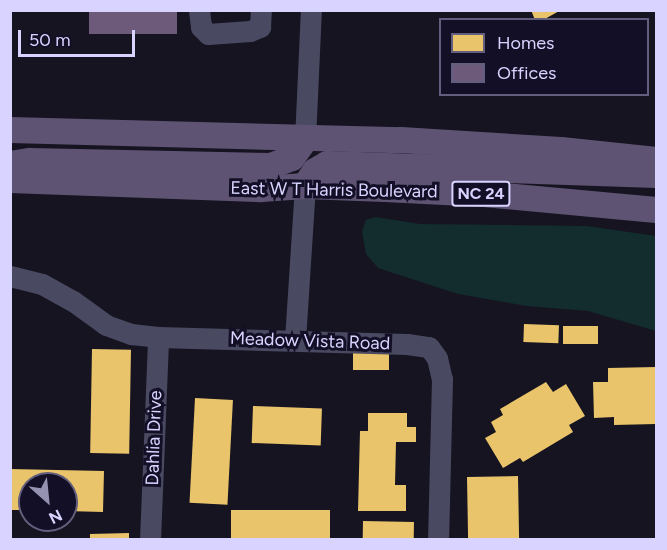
<!DOCTYPE html>
<html>
<head>
<meta charset="utf-8">
<style>
	body { margin:0 }
	#map { position:relative; width:667px; height:550px; overflow:hidden; background:#161421; font-family:Figtree,sans-serif }
	div>[style] { position:absolute }
	[style*='--x'] { left:calc(var(--x)*1px); top:calc(var(--y)*1px); width:calc(var(--w)*1px); rotate:calc(var(--a)*1deg) }
	.green>* { inset:0; background:#132c2d }
	.homes>* { inset:0; background:#e9c46a; transform-origin:0 0 }
	.offices>* { inset:0; background:#6d597a; transform-origin:0 0 }
	.minor>* { height:21px; margin:-10.5px; padding:0 10.5px; transform-origin:10.5px; border-radius:10.5px; background:#4a4962 }
	.major>* { height:26px; margin:-13px; padding:0 13px; transform-origin:13px; border-radius:13px; background:#5e5373 }
	span { translate:-50% -50%; white-space:nowrap; text-align:center; line-height:1.15; -webkit-text-stroke:6px #130f26; paint-order:stroke }
	.shield-label span { padding:2px 4px; background:#130f26; border:2px solid; border-radius:4px; -webkit-text-stroke-width:0 }
	.shield-label { font-size:16px; color:#d9d4ff; font-weight:700 }
	.street-label { font-size:18px; color:#d9d4ff }
	.frame { position:absolute; inset:0; border:12px solid #d9d4ff; pointer-events:none }
	.legend { position:absolute; left:439px; top:18px; width:210px; height:78px; box-sizing:border-box; background:#130f26; border:2px solid #625e7d; margin:0; padding:8px 10px; list-style:none; font-size:18px; color:#d9d4ff }
	.legend li { display:flex; align-items:center; gap:12px; height:30px }
	.legend b { width:30px; border:2px solid #625e7d }
	.north { position:absolute; left:18px; top:472px; width:60px; height:60px; box-sizing:border-box; background:#130f26; border:2px solid #625e7d; border-radius:50%; rotate:153deg; font-size:16px; font-weight:700; line-height:24px; text-align:center; color:#d9d4ff }
	.north::after { content:''; display:block; margin:auto; width:21px; height:27px; background:#9591b1; clip-path:polygon(50% 0,100% 100%,50% 72%,0 100%) }
	.scale { position:absolute; left:18px; top:30px; width:117px; height:27px; box-sizing:border-box; border:3px solid #d9d4ff; border-top:0; padding-left:8px; font-size:18px; line-height:21px; white-space:nowrap; color:#d9d4ff; -webkit-text-stroke:4px #130f26; paint-order:stroke }
</style>
</head>
<body>
<div id="map">
	<div class="green">
		<div style="clip-path:polygon(375px 217px,420px 224px,587px 226px,656px 236px,656px 331px,588px 311px,527px 306px,458px 294px,378px 268px,366px 254px,362px 231px,366px 220px)"></div>
	</div>
	<div class="homes">
		<div style="clip-path:polygon(531px 10px,561px 10px,543px 20px,535px 20px)"></div>
		<div style="left:524px;top:324px;width:35px;height:18px;rotate:2deg"></div>
		<div style="left:563px;top:326px;width:35px;height:18px"></div>
		<div style="left:92px;top:349px;width:39px;height:104px;rotate:1deg"></div>
		<div style="left:353px;top:352px;width:36px;height:18px"></div>
		<div style="clip-path:polygon(656px 367px,656px 424px,614px 425px,614px 417px,594px 418px,593px 382px,608px 382px,608px 368px)"></div>
		<div style="clip-path:polygon(546px 382px,553px 392px,566px 384px,585px 416px,569px 425px,573px 432px,523px 462px,520px 458px,503px 468px,485px 438px,496px 432px,491px 422px,503px 415px,500px 409px)"></div>
		<div style="left:195px;top:398px;width:38px;height:105px;rotate:3deg"></div>
		<div style="left:253px;top:406px;width:69px;height:37px;rotate:2deg"></div>
		<div style="clip-path:polygon(368px 413px,407px 413px,407px 427px,416px 427px,416px 442px,396px 442px,395px 485px,406px 485px,406px 511px,358px 511px,360px 431px,368px 431px)"></div>
		<div style="clip-path:polygon(10px 469px,104px 471px,103px 512px,66px 511px,66px 484px,30px 484px,30px 510px,10px 510px)"></div>
		<div style="left:518px;top:476px;width:64px;height:51px;rotate:89deg"></div>
		<div style="left:231px;top:510px;width:99px;height:30px"></div>
		<div style="left:363px;top:521px;width:51px;height:19px;rotate:1deg"></div>
		<div style="clip-path:polygon(129px 533px,129px 540px,90px 540px,90px 534px)"></div>
	</div>
	<div class="offices">
		<div style="left:89px;top:10px;width:88px;height:24px"></div>
	</div>
	<div class="minor">
		<div style="--x:199;--y:10;--w:17;--a:83"></div>
		<div style="--x:201;--y:27;--w:10;--a:45"></div>
		<div style="--x:208;--y:34;--w:42;--a:-4.1"></div>
		<div style="--x:250;--y:31;--w:11;--a:-22"></div>
		<div style="--x:260;--y:27;--w:17;--a:-87"></div>
		<div style="--x:305;--y:140;--w:130;--a:-87.4"></div>
		<div style="--x:10;--y:276;--w:33;--a:14"></div>
		<div style="--x:42;--y:284;--w:35;--a:29"></div>
		<div style="--x:73;--y:301;--w:41;--a:36"></div>
		<div style="--x:106;--y:325;--w:27;--a:20"></div>
		<div style="--x:131;--y:334;--w:27;--a:6"></div>
		<div style="--x:158;--y:337;--w:249;--a:1.6"></div>
		<div style="--x:407;--y:344;--w:22;--a:8"></div>
		<div style="--x:429;--y:347;--w:14;--a:54"></div>
		<div style="--x:437;--y:358;--w:22;--a:77"></div>
		<div style="--x:442;--y:379;--w:161;--a:91.4"></div>
		<div style="--x:295;--y:340;--w:154;--a:-86.3"></div>
		<div style="--x:150;--y:540;--w:203;--a:-87.7"></div>
	</div>
	<div class="major">
		<div style="--x:10;--y:130;--w:391;--a:1.5"></div>
		<div style="--x:401;--y:140;--w:160;--a:3.6"></div>
		<div style="--x:561;--y:150;--w:96;--a:6"></div>
		<div style="--x:10;--y:164;--w:20;--a:-9"></div>
		<div style="--x:30;--y:161;--w:241;--a:1.2"></div>
		<div style="--x:271;--y:166;--w:22;--a:-21"></div>
		<div style="--x:292;--y:158;--w:22;--a:-54"></div>
		<div style="--x:10;--y:180;--w:251;--a:2.1"></div>
		<div style="--x:261;--y:189;--w:44;--a:-3.9"></div>
		<div style="--x:305;--y:186;--w:80;--a:2.1"></div>
		<div style="--x:385;--y:189;--w:99;--a:2.9"></div>
		<div style="--x:484;--y:194;--w:173;--a:5.3"></div>
		<div style="--x:305;--y:186;--w:18;--a:-56"></div>
		<div style="--x:315;--y:171;--w:14;--a:-30"></div>
		<div style="--x:327;--y:164;--w:329;--a:1.9"></div>
	</div>
	<div class="shield-label">
		<span style="left:481px;top:194px">NC 24</span>
	</div>
	<div class="street-label">
		<span style="left:334px;top:190px;rotate:1deg">East W T Harris Boulevard</span>
		<span style="left:310px;top:341px;rotate:2deg">Meadow Vista Road</span>
		<span style="left:154px;top:438px;rotate:-88deg">Dahlia Drive</span>
	</div>
	<div class="frame"></div>
	<ul class="legend">
	<li><b style="height:16px;background:#e9c46a"></b>Homes</li>
	<li><b style="height:16px;background:#6d597a"></b>Offices</li>
	</ul>
	<div class="north">N</div>
	<div class="scale">50 m</div>
</div>
</body>
</html>
